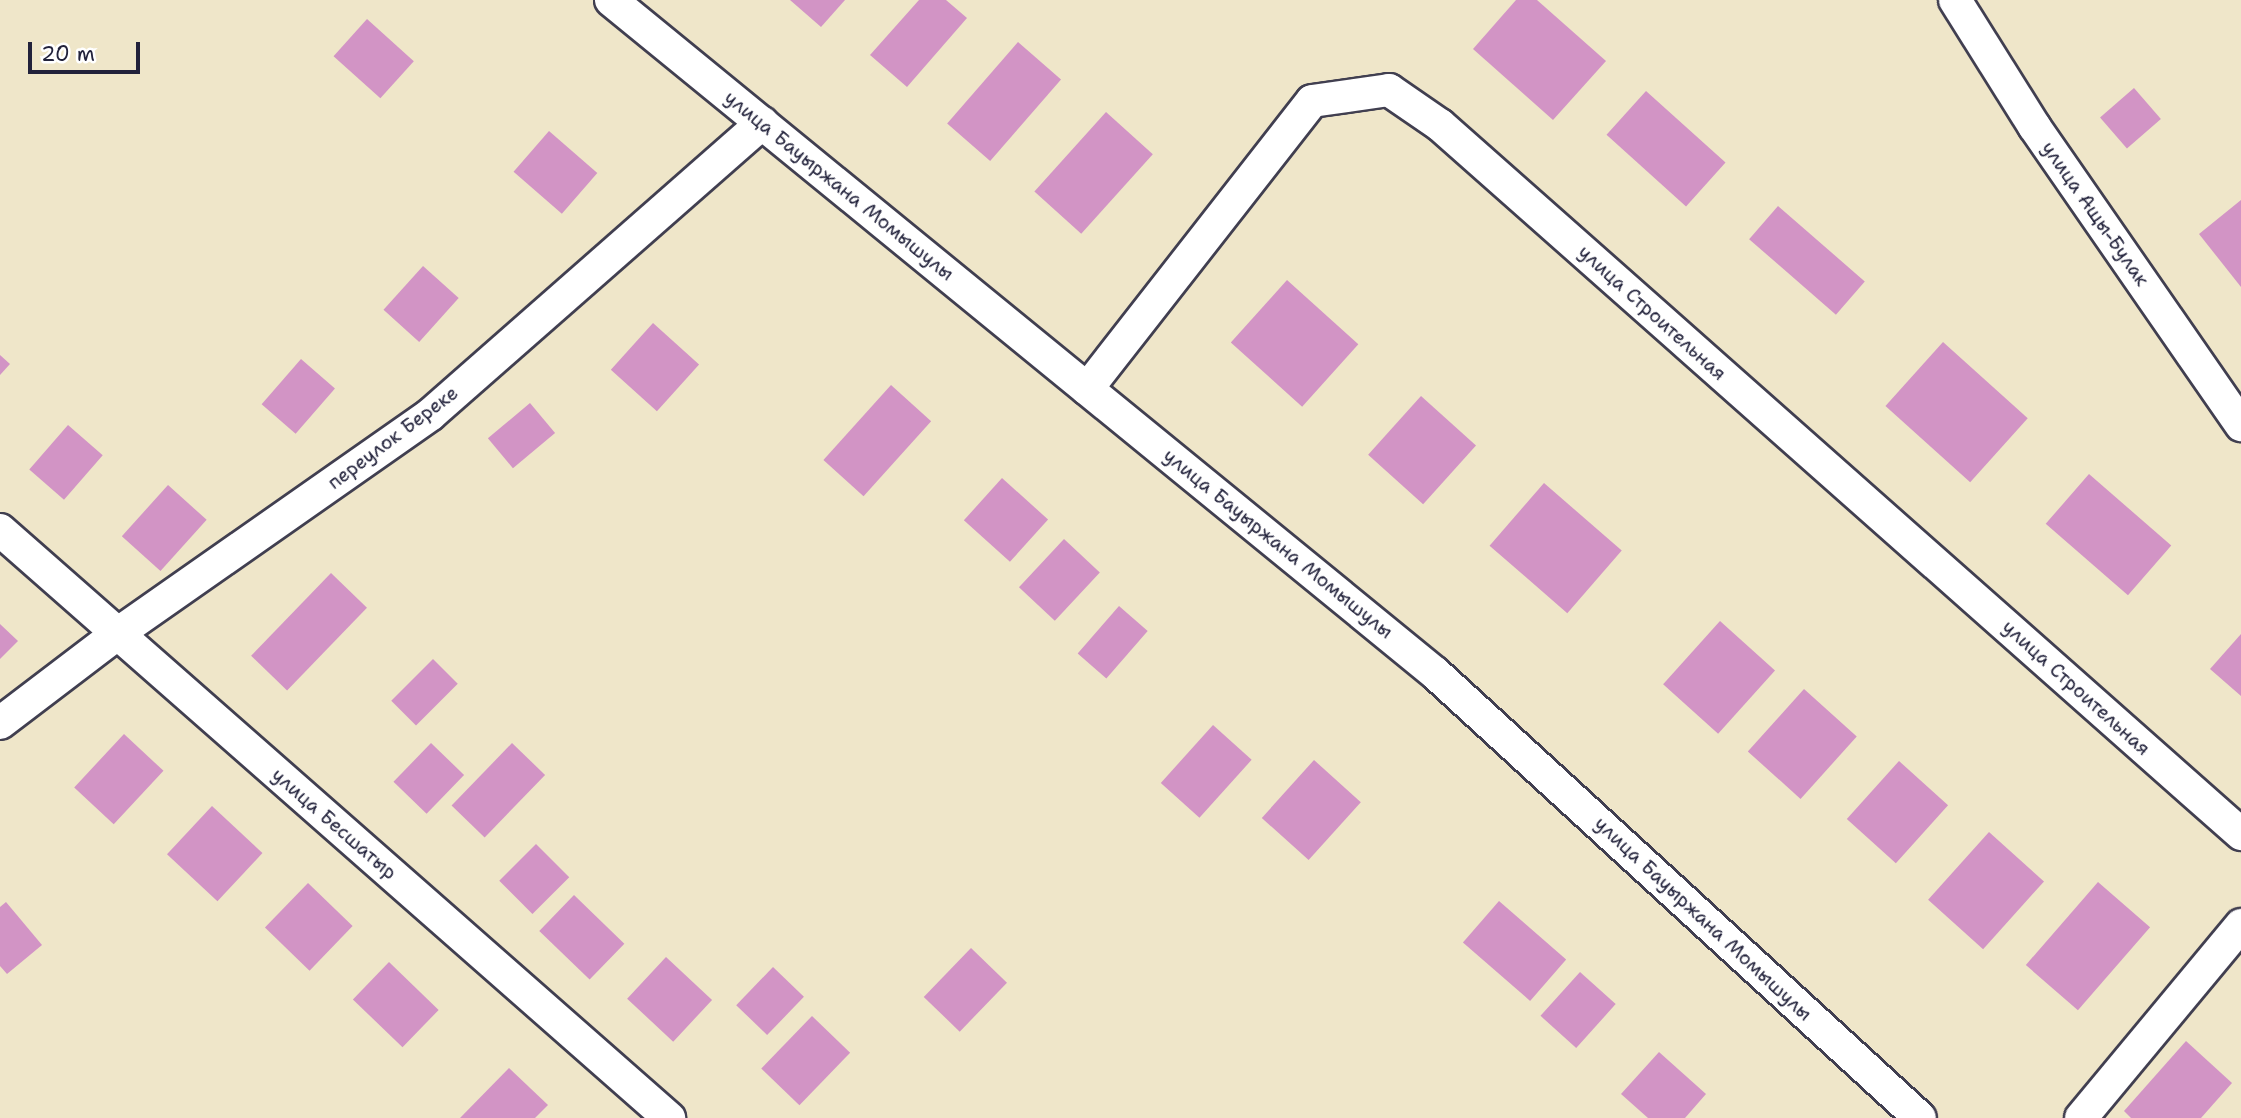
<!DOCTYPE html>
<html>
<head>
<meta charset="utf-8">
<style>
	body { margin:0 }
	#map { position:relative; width:2241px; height:1118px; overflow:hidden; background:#efe6c9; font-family:"Shantell Sans",sans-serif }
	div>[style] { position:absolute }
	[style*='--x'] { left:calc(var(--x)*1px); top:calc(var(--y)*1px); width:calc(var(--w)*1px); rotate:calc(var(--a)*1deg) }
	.building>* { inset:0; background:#d294c5; transform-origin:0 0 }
	.roads { filter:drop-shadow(2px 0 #413f50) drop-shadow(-2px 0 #413f50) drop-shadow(0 2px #413f50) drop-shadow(0 -2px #413f50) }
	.street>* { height:32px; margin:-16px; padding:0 16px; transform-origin:16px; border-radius:16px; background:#fff }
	span { translate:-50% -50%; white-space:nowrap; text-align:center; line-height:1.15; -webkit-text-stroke:5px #fff; paint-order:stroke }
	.street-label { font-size:19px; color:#22223b }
	.scale { position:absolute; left:28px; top:42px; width:112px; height:32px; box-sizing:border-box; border:4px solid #22223b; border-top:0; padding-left:9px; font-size:21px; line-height:24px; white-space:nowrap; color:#22223b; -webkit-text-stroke:5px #fff; paint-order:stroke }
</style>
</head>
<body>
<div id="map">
	<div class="building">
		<div style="clip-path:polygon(790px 0,845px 0,821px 27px)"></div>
		<div style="clip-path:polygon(919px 0,946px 0,967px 18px,907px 87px,870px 55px)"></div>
		<div style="clip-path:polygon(1516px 0,1537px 0,1606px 61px,1553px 120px,1473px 49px)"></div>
		<div style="left:367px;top:19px;width:63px;height:50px;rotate:42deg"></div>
		<div style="left:1018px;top:42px;width:57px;height:108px;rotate:41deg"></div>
		<div style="left:2134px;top:88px;width:41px;height:45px;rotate:49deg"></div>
		<div style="left:1646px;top:91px;width:107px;height:59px;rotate:42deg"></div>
		<div style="left:1106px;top:112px;width:63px;height:107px;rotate:42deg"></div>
		<div style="left:549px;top:131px;width:64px;height:54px;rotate:41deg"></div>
		<div style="clip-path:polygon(2241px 200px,2241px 287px,2199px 234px)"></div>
		<div style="left:1778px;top:206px;width:115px;height:44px;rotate:41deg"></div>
		<div style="left:423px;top:266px;width:48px;height:59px;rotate:42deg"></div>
		<div style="left:1287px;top:280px;width:96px;height:84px;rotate:42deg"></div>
		<div style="left:653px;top:323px;width:62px;height:63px;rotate:42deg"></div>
		<div style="left:1943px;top:342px;width:114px;height:86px;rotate:42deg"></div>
		<div style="clip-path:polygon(0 355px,10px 364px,0 375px)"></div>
		<div style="left:301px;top:359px;width:45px;height:60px;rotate:41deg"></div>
		<div style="left:891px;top:385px;width:54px;height:101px;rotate:42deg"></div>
		<div style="left:1421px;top:396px;width:74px;height:79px;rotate:42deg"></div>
		<div style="left:530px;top:403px;width:39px;height:55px;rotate:50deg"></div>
		<div style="left:68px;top:425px;width:46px;height:59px;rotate:41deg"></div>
		<div style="left:2089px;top:474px;width:109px;height:66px;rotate:41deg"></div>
		<div style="left:1002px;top:478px;width:62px;height:57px;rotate:42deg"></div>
		<div style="left:1544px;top:483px;width:103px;height:83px;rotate:41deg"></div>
		<div style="left:168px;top:485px;width:52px;height:69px;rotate:42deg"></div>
		<div style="left:1064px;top:539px;width:49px;height:66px;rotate:43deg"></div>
		<div style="left:331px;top:573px;width:50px;height:115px;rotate:44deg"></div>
		<div style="left:1119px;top:606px;width:38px;height:63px;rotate:41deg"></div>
		<div style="left:1720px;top:621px;width:74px;height:85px;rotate:42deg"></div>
		<div style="clip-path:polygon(0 624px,18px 641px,0 659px)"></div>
		<div style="clip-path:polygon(2241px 634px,2241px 696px,2210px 669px)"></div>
		<div style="left:433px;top:659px;width:35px;height:59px;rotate:45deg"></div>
		<div style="left:1804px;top:689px;width:71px;height:84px;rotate:42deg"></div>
		<div style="left:1213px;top:725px;width:52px;height:78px;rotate:42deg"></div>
		<div style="left:124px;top:734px;width:54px;height:73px;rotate:43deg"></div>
		<div style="left:431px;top:743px;width:46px;height:54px;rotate:44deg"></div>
		<div style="left:512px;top:743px;width:46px;height:87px;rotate:44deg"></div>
		<div style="left:1314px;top:760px;width:63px;height:78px;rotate:42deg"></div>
		<div style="left:1899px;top:761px;width:66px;height:78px;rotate:42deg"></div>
		<div style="left:212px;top:806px;width:69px;height:66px;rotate:43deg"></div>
		<div style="left:1989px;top:832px;width:74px;height:91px;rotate:42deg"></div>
		<div style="left:536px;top:844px;width:47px;height:52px;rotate:45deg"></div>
		<div style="left:2098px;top:882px;width:69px;height:110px;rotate:41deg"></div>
		<div style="left:308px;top:883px;width:62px;height:62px;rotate:44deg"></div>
		<div style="left:574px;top:895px;width:70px;height:50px;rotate:44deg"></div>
		<div style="left:1499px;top:901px;width:89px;height:55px;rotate:41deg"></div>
		<div style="clip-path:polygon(6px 902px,42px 945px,7px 974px,0 966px,0 907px)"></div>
		<div style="left:971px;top:948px;width:50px;height:68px;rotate:44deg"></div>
		<div style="left:666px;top:957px;width:63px;height:57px;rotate:43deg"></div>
		<div style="left:389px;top:962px;width:69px;height:52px;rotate:44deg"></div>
		<div style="left:773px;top:967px;width:43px;height:53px;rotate:44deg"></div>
		<div style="left:1580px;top:972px;width:48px;height:59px;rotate:42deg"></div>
		<div style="left:812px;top:1016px;width:53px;height:73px;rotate:44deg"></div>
		<div style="clip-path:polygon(2186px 1041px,2232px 1083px,2201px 1118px,2131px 1118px,2124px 1111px)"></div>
		<div style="clip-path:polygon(1659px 1052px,1706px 1094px,1685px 1118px,1648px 1118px,1621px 1094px)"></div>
		<div style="clip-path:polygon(509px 1068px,548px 1105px,535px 1118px,460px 1118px)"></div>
	</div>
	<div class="roads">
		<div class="street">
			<div style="--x:611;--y:0;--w:1064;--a:39.24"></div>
			<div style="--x:1435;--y:673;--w:658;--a:42.54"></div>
			<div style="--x:1955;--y:0;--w:149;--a:57.9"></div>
			<div style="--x:2034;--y:126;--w:364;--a:55.3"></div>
			<div style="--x:1087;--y:389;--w:365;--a:-52"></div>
			<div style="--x:1312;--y:101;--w:78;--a:-8.1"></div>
			<div style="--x:1389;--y:90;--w:62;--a:34.5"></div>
			<div style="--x:1440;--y:125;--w:1070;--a:41.51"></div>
			<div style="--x:0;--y:530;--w:891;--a:41.31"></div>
			<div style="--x:0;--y:723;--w:147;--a:-37.3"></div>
			<div style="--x:117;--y:634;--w:383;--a:-35"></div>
			<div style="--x:431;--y:414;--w:441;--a:-41.3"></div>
			<div style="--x:2081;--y:1118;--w:251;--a:-50.3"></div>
		</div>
	</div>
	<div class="street-label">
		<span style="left:839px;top:186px;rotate:39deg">улица Бауыржана Момышулы</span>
		<span style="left:2095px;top:214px;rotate:55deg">улица Ащы-Булак</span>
		<span style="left:1652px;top:313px;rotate:42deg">улица Строительная</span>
		<span style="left:393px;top:438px;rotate:-37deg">переулок Береке</span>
		<span style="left:1278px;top:544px;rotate:39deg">улица Бауыржана Момышулы</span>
		<span style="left:2076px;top:688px;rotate:42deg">улица Строительная</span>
		<span style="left:334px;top:824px;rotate:41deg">улица Бесшатыр</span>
		<span style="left:1703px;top:919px;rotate:43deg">улица Бауыржана Момышулы</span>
	</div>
	<div class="scale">20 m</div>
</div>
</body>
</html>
